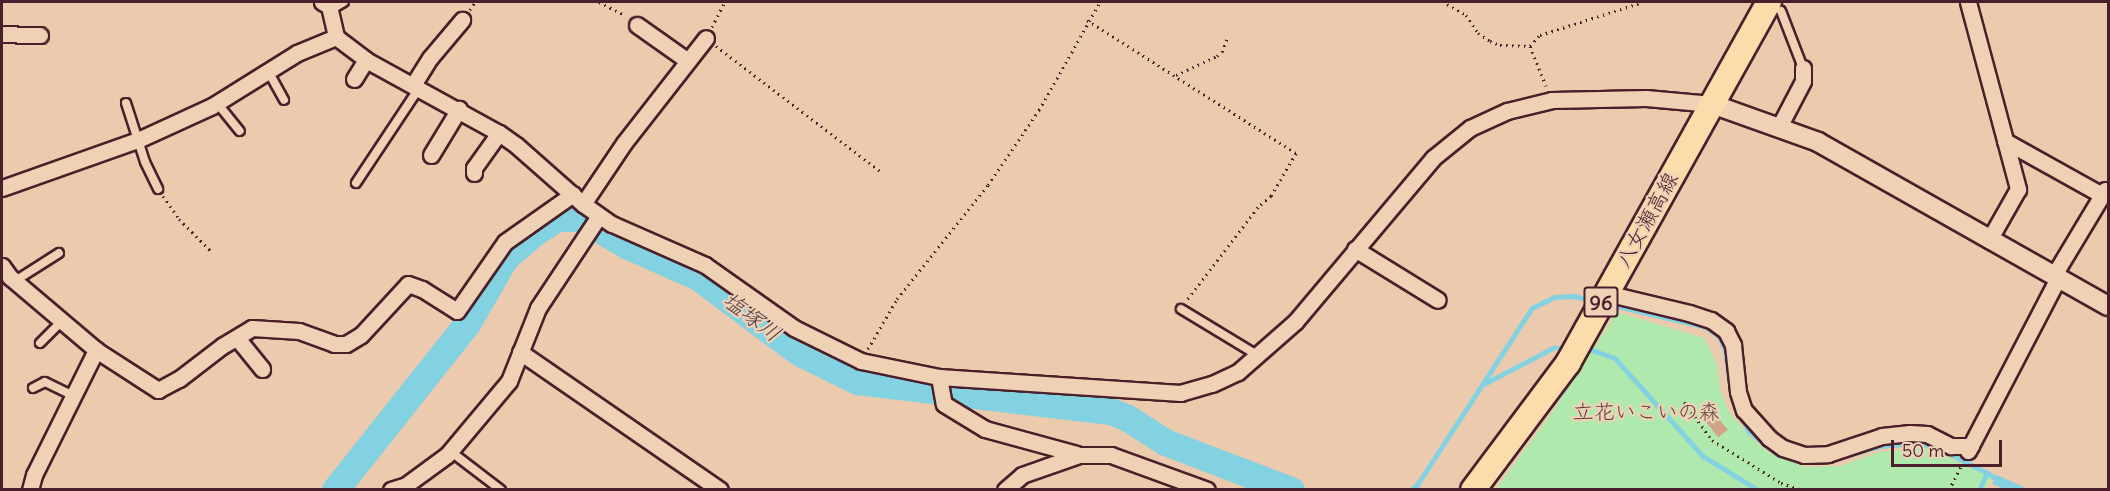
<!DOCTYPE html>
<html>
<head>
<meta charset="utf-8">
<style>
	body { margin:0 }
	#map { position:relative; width:2110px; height:491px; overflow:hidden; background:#ebcaad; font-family:Delius,"Klee One",sans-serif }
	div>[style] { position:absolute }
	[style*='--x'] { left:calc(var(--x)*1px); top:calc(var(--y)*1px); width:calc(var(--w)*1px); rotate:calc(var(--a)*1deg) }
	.green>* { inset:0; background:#b0e9ad }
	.water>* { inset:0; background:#83d2e1 }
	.stream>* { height:4.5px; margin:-2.25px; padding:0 2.25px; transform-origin:2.25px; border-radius:2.25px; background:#83d2e1 }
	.river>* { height:27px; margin:-13.5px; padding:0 13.5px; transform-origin:13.5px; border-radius:13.5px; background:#83d2e1 }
	.building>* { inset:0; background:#d3a387; transform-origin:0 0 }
	.path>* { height:3px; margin-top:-1.5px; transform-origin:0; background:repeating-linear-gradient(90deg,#4a1f2b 0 1.5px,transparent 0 6px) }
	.roads { filter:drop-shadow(2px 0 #4a1f2b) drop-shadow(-2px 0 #4a1f2b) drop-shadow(0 2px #4a1f2b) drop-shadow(0 -2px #4a1f2b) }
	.service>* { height:8px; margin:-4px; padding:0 4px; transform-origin:4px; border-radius:4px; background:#efd2b6 }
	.minor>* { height:15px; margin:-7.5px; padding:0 7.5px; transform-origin:7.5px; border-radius:7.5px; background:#efd2b6 }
	.tertiary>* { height:18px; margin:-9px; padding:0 9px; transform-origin:9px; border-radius:9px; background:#efd2b6 }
	.primary>* { height:24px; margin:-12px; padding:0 12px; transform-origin:12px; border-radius:12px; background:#fddcac }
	span { translate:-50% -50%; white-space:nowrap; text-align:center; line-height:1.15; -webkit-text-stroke:4.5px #efd2b6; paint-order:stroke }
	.shield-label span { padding:2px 4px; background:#efd2b6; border:2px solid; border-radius:4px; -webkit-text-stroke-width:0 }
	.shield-label { font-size:20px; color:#4a1f2b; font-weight:700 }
	.street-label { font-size:21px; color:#4a1f2b }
	.park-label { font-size:21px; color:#593d3e }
	.water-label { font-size:22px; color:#533a46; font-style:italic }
	.frame { position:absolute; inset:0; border:3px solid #4a1f2b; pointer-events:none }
	.scale { position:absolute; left:1891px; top:440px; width:111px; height:27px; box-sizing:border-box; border:3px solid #4a1f2b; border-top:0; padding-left:8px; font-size:18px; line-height:21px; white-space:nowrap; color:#4a1f2b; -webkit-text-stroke:4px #efd2b6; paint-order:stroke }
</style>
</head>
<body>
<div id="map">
	<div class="green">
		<div style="clip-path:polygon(1617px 312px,1704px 338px,1717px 364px,1720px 389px,1729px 412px,1751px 438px,1772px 454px,1805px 467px,1840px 466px,1879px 452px,1927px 447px,1991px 478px,1985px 490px,1495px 490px,1551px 414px)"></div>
	</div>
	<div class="water">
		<div style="clip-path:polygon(1997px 475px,2028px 489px,2004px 489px,1992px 484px)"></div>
	</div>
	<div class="stream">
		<div style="--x:1609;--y:304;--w:100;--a:13.3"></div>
		<div style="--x:1706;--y:327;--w:16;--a:35"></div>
		<div style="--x:1719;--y:336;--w:14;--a:65"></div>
		<div style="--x:1725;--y:349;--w:33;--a:81"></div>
		<div style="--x:1586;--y:348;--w:31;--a:19"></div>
		<div style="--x:1615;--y:358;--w:132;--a:48.1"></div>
		<div style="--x:1703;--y:456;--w:65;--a:31.7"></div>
		<div style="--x:1484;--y:384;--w:78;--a:-27.6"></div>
		<div style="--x:1553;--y:348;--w:13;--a:0"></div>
		<div style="--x:1735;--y:404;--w:30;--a:63"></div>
		<div style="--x:1749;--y:431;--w:38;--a:39"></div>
		<div style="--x:1779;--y:455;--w:16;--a:15"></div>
		<div style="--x:1945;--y:451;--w:47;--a:27.6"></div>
		<div style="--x:1826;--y:461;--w:56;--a:-15.5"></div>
		<div style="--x:1880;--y:446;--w:33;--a:-5"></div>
		<div style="--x:1913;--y:443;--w:22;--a:8"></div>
		<div style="--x:1411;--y:490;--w:8;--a:-40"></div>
		<div style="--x:1417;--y:485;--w:211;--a:-57"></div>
		<div style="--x:1532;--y:308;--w:25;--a:-26"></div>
		<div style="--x:1555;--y:297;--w:19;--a:-3"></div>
		<div style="--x:1574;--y:296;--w:22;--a:13"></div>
		<div style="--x:1979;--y:490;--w:19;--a:-65"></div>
		<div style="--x:1987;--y:473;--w:15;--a:32"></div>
	</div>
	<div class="river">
		<div style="--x:335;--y:490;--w:214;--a:-51.6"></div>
		<div style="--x:468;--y:322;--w:74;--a:-60"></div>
		<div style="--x:505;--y:258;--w:38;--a:-41"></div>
		<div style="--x:534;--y:233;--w:27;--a:-33"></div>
		<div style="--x:557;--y:218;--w:23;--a:0"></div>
		<div style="--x:580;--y:218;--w:56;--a:30.3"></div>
		<div style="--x:628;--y:246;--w:77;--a:23.9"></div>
		<div style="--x:698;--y:277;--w:127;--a:36.7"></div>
		<div style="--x:800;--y:353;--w:64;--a:26.2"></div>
		<div style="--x:857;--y:381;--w:255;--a:6.8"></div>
		<div style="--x:1110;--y:411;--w:17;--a:21"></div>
		<div style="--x:1126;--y:417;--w:46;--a:32.7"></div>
		<div style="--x:1165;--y:442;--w:135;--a:20.9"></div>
	</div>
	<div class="building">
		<div style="left:1710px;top:408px;width:28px;height:12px;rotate:51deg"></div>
	</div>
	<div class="path">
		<div style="--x:599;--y:2;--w:30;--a:27"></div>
		<div style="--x:1447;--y:4;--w:22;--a:30"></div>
		<div style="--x:1466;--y:15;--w:22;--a:56"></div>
		<div style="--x:1478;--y:33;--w:14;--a:34"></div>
		<div style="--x:1490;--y:41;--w:11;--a:22"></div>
		<div style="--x:1500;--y:45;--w:30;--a:2"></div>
		<div style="--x:470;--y:10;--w:9;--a:-58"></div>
		<div style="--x:1087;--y:20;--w:248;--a:32.5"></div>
		<div style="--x:1296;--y:153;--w:50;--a:120.2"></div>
		<div style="--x:1271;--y:196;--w:17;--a:140"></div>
		<div style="--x:1258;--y:207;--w:117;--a:127.4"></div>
		<div style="--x:712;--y:27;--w:28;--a:-63"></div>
		<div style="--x:716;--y:46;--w:206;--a:37.3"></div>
		<div style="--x:1530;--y:46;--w:15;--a:-48"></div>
		<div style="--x:1540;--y:35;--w:108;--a:-17.8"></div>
		<div style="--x:1530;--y:46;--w:43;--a:68.2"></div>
		<div style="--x:1176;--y:75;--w:45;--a:-24.9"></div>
		<div style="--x:1217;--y:56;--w:6;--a:-39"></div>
		<div style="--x:1222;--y:52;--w:14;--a:-69"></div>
		<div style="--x:163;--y:196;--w:28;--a:55"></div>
		<div style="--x:179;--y:219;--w:45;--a:45"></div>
		<div style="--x:868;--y:349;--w:58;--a:-59.9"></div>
		<div style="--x:897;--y:299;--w:146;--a:-51.4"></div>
		<div style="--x:988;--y:185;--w:91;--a:-55.8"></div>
		<div style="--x:1039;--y:110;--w:124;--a:-60.5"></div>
		<div style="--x:1684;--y:402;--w:47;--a:53.6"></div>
		<div style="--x:1712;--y:440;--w:81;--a:31.9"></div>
		<div style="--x:1781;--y:483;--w:22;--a:18"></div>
		<div style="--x:1949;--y:490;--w:29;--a:-63"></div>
	</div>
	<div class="roads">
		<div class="service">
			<div style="--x:330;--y:10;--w:16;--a:-30"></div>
			<div style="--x:1781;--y:11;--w:61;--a:68.9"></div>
			<div style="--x:268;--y:71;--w:33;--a:61"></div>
			<div style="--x:126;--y:103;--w:62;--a:72.1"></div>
			<div style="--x:145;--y:162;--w:30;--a:64"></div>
			<div style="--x:217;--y:103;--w:36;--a:51"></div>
			<div style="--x:356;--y:183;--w:114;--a:-56.4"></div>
			<div style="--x:15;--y:281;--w:52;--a:-32.5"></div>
			<div style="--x:1181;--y:309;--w:89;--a:31.2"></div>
			<div style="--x:40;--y:343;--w:30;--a:-45"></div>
			<div style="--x:33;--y:388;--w:13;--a:-27"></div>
			<div style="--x:45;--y:382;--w:32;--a:26"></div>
			<div style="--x:450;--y:451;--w:64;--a:37.4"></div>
		</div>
		<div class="minor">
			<div style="--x:322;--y:2;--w:8;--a:30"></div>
			<div style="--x:329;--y:6;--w:32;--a:77"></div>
			<div style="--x:336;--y:37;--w:38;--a:37"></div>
			<div style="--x:366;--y:60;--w:152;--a:28.8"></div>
			<div style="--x:499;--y:133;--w:21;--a:35"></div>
			<div style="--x:516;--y:145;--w:89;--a:41.4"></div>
			<div style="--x:583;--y:204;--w:35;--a:35"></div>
			<div style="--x:612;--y:224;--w:102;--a:23.8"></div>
			<div style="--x:705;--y:265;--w:109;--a:35.3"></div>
			<div style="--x:794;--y:328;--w:75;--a:26.2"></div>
			<div style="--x:861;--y:361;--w:80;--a:11.6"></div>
			<div style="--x:939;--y:377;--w:242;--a:3.8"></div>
			<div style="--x:1180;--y:393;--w:33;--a:-16"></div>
			<div style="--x:1212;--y:384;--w:29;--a:-25"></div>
			<div style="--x:1238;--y:372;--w:76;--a:-41.3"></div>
			<div style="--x:1295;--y:322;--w:214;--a:-49.9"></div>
			<div style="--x:1433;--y:158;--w:48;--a:-39"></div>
			<div style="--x:1470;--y:128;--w:41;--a:-24.7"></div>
			<div style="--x:1507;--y:111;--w:46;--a:-13.7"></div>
			<div style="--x:1552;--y:100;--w:94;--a:-1.2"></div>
			<div style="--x:1646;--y:98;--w:66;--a:5.2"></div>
			<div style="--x:1968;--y:2;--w:194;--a:75"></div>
			<div style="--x:2018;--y:189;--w:59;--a:119.6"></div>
			<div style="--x:637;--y:25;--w:62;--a:35.2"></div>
			<div style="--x:2;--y:34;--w:38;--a:2"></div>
			<div style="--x:354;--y:79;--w:22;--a:-58"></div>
			<div style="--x:413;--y:85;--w:32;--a:-58"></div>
			<div style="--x:430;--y:58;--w:50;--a:-49.9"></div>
			<div style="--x:1779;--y:127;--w:52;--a:-62.4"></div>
			<div style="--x:1803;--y:81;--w:13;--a:-90"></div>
			<div style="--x:2005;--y:141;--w:111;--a:29.1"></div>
			<div style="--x:431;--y:155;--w:54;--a:-58.7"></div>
			<div style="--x:474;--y:173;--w:5;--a:-90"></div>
			<div style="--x:474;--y:168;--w:43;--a:-54.5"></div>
			<div style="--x:2;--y:188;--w:146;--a:-19.5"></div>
			<div style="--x:140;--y:139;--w:79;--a:-24.6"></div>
			<div style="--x:212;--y:106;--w:100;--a:-31.9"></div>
			<div style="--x:297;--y:53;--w:42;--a:-22.3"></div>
			<div style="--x:583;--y:204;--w:73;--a:-56.1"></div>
			<div style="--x:624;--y:143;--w:133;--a:-52"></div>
			<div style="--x:1355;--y:249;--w:97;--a:31.6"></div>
			<div style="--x:2;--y:266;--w:14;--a:54"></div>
			<div style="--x:10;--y:277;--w:113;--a:40.3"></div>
			<div style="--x:96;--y:350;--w:74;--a:32.8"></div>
			<div style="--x:158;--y:390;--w:24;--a:-28"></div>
			<div style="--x:179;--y:379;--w:54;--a:-37.5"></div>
			<div style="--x:222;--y:346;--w:35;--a:-31"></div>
			<div style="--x:252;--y:328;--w:47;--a:3.7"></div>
			<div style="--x:299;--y:331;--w:37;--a:20"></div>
			<div style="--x:334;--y:344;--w:12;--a:0"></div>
			<div style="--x:346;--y:344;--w:17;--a:-31"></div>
			<div style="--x:361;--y:335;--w:69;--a:-47.3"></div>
			<div style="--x:408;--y:284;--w:15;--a:20"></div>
			<div style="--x:422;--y:289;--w:41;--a:32.2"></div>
			<div style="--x:457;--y:311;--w:84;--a:-55.2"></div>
			<div style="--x:505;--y:242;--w:83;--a:-35.2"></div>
			<div style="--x:2054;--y:275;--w:99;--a:-59"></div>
			<div style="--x:1606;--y:293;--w:85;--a:13.5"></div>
			<div style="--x:1689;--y:313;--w:23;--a:18"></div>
			<div style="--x:1711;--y:320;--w:19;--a:36"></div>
			<div style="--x:1726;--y:331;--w:16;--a:63"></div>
			<div style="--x:1733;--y:345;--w:47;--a:83.9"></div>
			<div style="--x:1738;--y:392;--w:19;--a:72"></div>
			<div style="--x:1744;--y:410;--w:38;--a:48"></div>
			<div style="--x:1769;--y:438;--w:17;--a:36"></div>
			<div style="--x:1783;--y:448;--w:22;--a:18"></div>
			<div style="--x:1804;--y:455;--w:24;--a:-2"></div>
			<div style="--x:1828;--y:454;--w:57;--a:-18.4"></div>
			<div style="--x:1882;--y:436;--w:28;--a:-6"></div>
			<div style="--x:1910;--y:433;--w:17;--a:3"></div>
			<div style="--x:1927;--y:434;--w:27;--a:27"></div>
			<div style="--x:1951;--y:446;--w:20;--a:0"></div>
			<div style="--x:237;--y:338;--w:40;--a:51"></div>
			<div style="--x:520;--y:352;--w:243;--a:34.6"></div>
			<div style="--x:939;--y:377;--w:27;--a:80"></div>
			<div style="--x:944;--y:404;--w:48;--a:31.4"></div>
			<div style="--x:985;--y:429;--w:95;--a:15.2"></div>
			<div style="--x:1968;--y:451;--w:195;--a:-62.5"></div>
			<div style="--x:30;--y:490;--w:16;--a:-75"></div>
			<div style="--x:34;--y:475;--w:140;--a:-63.6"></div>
			<div style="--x:391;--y:490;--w:16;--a:-18"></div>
			<div style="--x:406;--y:485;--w:51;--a:-36.2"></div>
			<div style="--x:447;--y:455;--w:97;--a:-50"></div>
			<div style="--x:509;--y:381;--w:79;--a:-68.3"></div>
			<div style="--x:538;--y:308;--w:110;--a:-56.5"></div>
			<div style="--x:1005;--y:490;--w:23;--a:-41"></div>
			<div style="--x:1022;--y:475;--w:60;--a:-19.3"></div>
			<div style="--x:1079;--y:455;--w:32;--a:0"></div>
			<div style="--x:1111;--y:455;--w:102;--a:20"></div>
		</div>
		<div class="tertiary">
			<div style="--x:1712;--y:104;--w:113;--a:19.7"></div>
			<div style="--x:1818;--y:142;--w:333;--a:29.5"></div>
		</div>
		<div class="primary">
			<div style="--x:1473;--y:490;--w:159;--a:-53.2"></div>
			<div style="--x:1568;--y:363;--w:413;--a:-60.9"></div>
		</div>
	</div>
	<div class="shield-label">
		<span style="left:1601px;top:302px">96</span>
	</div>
	<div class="street-label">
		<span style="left:1647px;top:220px;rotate:-61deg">八女瀬高線</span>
	</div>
	<div class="park-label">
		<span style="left:1646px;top:412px">立花いこいの森</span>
	</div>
	<div class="water-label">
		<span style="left:752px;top:317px;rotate:37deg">塩塚川</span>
	</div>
	<div class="frame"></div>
	<div class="scale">50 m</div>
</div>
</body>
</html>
